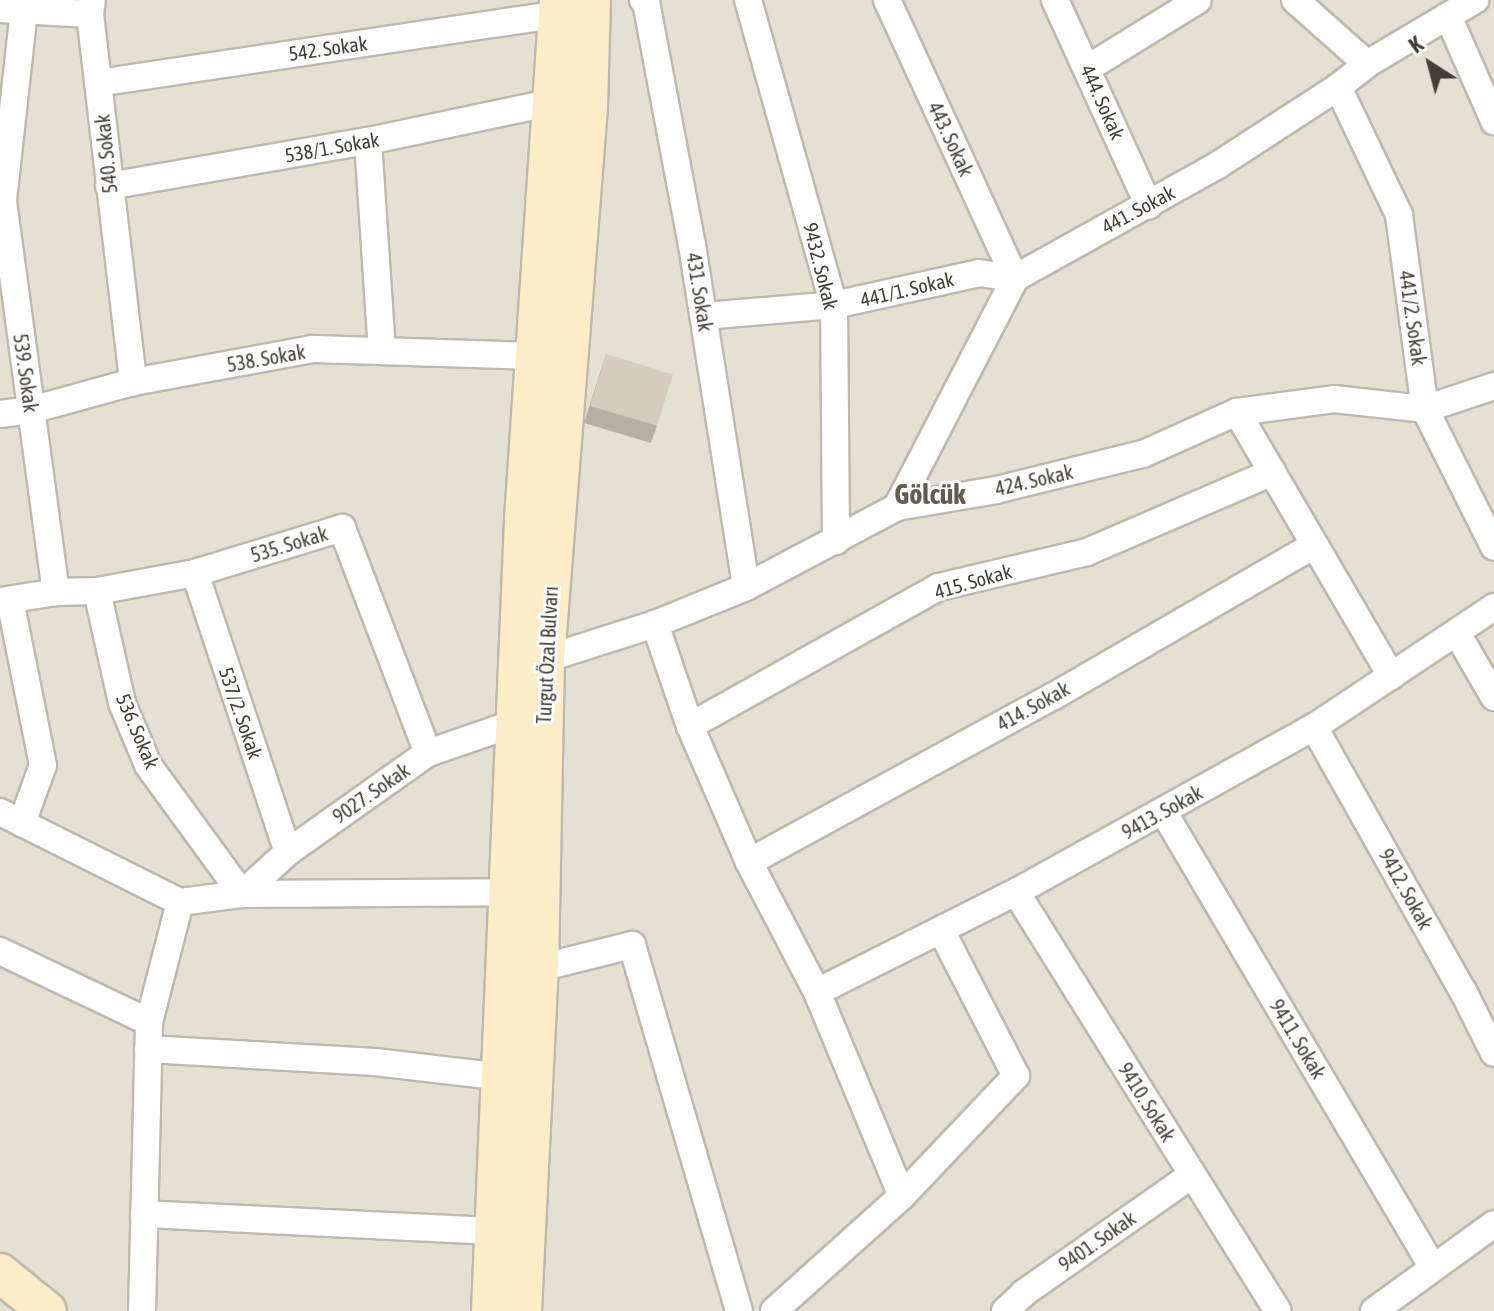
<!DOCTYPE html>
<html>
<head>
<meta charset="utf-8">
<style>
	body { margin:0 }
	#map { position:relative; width:1494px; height:1311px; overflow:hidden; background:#f2eee6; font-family:"Asap Condensed",sans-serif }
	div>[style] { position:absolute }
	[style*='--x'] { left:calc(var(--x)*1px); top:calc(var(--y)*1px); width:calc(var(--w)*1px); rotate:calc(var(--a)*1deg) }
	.residential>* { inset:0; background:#e5e0d4; transform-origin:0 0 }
	.roads { filter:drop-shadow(2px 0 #bfb8ac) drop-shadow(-2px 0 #bfb8ac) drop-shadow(0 2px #bfb8ac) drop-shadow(0 -2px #bfb8ac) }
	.street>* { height:26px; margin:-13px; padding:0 13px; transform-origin:13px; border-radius:13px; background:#fff }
	.secondary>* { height:38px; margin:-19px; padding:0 19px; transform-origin:19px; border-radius:19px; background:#faedc7 }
	.wall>* { inset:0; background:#b7afa4 }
	.building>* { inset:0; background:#d5ccbf; transform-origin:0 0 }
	span { translate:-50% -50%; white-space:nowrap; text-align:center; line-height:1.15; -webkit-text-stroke:6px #fff; paint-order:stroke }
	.street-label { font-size:20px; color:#443e36 }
	.district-label { font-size:28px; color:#665c4e; font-weight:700 }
	.north { position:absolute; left:1390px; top:24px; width:80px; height:80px; -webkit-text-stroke:6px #fff; paint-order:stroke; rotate:324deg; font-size:22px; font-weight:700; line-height:32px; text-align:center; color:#443e36 }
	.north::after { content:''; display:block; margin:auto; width:28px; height:36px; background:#443e36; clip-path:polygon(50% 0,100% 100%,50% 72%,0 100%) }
</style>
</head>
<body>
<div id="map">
	<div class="residential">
		<div style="left:0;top:0;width:1494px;height:1311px"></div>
	</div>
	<div class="roads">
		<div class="street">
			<div style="--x:92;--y:0;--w:14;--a:98"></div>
			<div style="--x:90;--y:14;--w:371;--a:83.3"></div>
			<div style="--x:643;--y:0;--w:4;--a:34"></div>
			<div style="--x:646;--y:2;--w:247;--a:79.3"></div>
			<div style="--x:692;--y:245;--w:346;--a:81"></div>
			<div style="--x:748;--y:0;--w:317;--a:74.3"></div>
			<div style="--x:834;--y:305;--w:236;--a:89.5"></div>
			<div style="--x:887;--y:0;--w:306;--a:65.3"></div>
			<div style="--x:1055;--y:0;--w:226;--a:65.5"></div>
			<div style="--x:1295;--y:0;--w:96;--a:41.6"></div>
			<div style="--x:0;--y:9;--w:90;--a:3.2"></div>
			<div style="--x:24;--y:10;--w:192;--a:96.3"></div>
			<div style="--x:3;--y:201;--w:395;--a:82.3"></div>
			<div style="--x:1448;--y:16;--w:115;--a:66.3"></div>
			<div style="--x:1088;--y:68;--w:129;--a:-31.7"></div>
			<div style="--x:98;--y:83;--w:465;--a:-8.5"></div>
			<div style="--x:1338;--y:87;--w:142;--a:64.5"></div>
			<div style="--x:1399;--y:215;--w:196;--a:82.4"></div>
			<div style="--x:1425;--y:409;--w:154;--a:63.4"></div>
			<div style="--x:368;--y:141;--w:209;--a:86.2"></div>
			<div style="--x:109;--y:186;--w:263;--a:-9.9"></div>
			<div style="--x:368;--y:141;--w:189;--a:-11.9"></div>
			<div style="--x:704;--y:316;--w:130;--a:-4.8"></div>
			<div style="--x:834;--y:305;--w:148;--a:-12.4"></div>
			<div style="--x:979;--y:273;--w:36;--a:8"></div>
			<div style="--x:1237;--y:412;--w:306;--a:59.7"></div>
			<div style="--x:0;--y:414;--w:31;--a:-7"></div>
			<div style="--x:31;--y:410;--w:106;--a:-15.4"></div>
			<div style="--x:133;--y:382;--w:182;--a:-10.4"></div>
			<div style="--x:312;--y:349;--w:226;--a:1.8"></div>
			<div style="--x:897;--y:507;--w:258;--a:-62.7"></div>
			<div style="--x:1015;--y:278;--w:232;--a:-29.1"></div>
			<div style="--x:1218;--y:165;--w:143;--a:-33"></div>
			<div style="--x:1338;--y:87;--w:37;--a:-38"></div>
			<div style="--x:1367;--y:64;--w:126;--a:-30.7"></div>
			<div style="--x:195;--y:573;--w:294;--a:71.6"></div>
			<div style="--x:97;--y:591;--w:115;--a:77.4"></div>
			<div style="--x:122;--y:703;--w:67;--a:67.2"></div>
			<div style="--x:148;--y:765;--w:160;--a:53.9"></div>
			<div style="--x:242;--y:894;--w:62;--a:-42.4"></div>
			<div style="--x:288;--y:852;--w:171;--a:-35.3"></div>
			<div style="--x:428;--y:753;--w:95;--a:-19"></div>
			<div style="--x:10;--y:600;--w:168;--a:78.7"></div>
			<div style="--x:43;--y:765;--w:62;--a:109.9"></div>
			<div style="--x:0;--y:601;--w:57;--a:-9.1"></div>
			<div style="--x:56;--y:592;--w:41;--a:-1.4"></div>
			<div style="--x:97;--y:591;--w:100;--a:-10.4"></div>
			<div style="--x:195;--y:573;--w:154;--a:-17"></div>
			<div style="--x:342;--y:528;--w:241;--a:69.1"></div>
			<div style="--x:655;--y:624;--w:108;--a:71.1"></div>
			<div style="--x:690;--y:726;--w:148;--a:66.5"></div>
			<div style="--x:749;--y:862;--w:147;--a:62.4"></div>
			<div style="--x:817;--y:992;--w:221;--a:67.4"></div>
			<div style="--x:902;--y:1196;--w:172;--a:138.1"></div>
			<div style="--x:1457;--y:633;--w:74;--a:60"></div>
			<div style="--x:545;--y:659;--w:115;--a:-17.7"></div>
			<div style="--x:655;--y:624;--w:98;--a:-22.1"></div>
			<div style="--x:746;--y:587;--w:171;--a:-27.9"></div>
			<div style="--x:897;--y:507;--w:100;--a:-9.7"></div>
			<div style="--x:996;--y:490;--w:151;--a:-13.8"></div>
			<div style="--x:1143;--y:454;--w:103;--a:-24.1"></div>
			<div style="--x:1237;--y:412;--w:98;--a:-7.6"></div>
			<div style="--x:1334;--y:399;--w:92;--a:6.3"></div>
			<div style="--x:1425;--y:409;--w:73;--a:-18.4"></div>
			<div style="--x:690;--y:726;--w:285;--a:-29.2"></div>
			<div style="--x:939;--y:587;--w:152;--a:-13.3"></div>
			<div style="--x:1087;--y:552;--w:202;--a:-23.3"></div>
			<div style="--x:1314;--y:727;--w:303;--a:60.6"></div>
			<div style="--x:1463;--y:991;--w:69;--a:63.4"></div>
			<div style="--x:1163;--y:811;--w:529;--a:59.41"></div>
			<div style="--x:0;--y:812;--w:201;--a:26.6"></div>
			<div style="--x:749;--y:862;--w:347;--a:-28.6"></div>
			<div style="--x:1054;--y:696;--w:301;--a:-30.1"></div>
			<div style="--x:1016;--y:892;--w:494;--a:58"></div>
			<div style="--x:0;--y:951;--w:165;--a:25.5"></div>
			<div style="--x:539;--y:968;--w:96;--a:-13.9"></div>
			<div style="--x:632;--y:945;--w:381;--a:73.7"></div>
			<div style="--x:817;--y:992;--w:223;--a:-26.7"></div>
			<div style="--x:1016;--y:892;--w:341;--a:-29"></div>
			<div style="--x:1314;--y:727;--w:216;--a:-33.7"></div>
			<div style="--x:148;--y:1049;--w:227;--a:3.3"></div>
			<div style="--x:375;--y:1062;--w:128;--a:6.7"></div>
			<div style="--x:902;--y:1196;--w:166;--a:-46.5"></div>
			<div style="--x:1016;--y:1076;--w:164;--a:-117.2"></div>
			<div style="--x:144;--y:1214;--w:351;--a:2.8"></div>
			<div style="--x:142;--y:1311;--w:289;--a:-88.6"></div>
			<div style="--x:149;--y:1022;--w:124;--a:-75.5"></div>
			<div style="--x:180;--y:902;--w:63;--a:-7.4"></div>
			<div style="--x:242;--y:894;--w:267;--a:-0.4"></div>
			<div style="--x:1005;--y:1311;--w:26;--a:-43"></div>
			<div style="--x:1024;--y:1293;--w:205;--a:-35.1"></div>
			<div style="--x:1374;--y:1311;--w:148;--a:-35.9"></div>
		</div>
		<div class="secondary">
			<div style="--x:0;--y:1273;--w:60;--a:39"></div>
			<div style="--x:491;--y:1311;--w:793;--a:-87.61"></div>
			<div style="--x:524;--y:519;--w:520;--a:-86.14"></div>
			<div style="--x:522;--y:1311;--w:343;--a:-87.2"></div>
			<div style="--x:539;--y:968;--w:309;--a:-88.9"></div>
			<div style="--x:545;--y:659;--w:554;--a:-85.55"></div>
			<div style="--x:588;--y:107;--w:107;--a:-88.4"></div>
		</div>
	</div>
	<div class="wall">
		<div style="clip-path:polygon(606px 354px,657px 426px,651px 443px,584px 423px)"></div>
	</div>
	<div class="building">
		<div style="left:606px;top:354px;width:70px;height:54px;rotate:17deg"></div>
	</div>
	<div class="street-label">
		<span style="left:328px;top:48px;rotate:-8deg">542. Sokak</span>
		<span style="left:1103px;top:102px;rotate:66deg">444. Sokak</span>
		<span style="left:951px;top:139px;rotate:65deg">443. Sokak</span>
		<span style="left:332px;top:147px;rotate:-10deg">538/1. Sokak</span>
		<span style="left:106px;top:154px;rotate:-96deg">540. Sokak</span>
		<span style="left:1138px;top:209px;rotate:-28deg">441. Sokak</span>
		<span style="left:821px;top:266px;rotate:76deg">9432. Sokak</span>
		<span style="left:907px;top:289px;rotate:-13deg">441/1. Sokak</span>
		<span style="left:700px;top:292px;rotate:81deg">431. Sokak</span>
		<span style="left:1413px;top:318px;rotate:82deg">441/2. Sokak</span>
		<span style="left:266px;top:358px;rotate:-10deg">538. Sokak</span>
		<span style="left:26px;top:373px;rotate:82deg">539. Sokak</span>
		<span style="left:1034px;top:480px;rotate:-13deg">424. Sokak</span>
		<span style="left:289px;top:544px;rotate:-17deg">535. Sokak</span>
		<span style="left:973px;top:581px;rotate:-16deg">415. Sokak</span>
		<span style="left:547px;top:655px;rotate:-87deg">Turgut Özal Bulvarı</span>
		<span style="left:1033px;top:706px;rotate:-29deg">414. Sokak</span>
		<span style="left:241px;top:713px;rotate:71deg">537/2. Sokak</span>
		<span style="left:138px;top:731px;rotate:67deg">536. Sokak</span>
		<span style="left:371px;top:793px;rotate:-35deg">9027. Sokak</span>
		<span style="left:1162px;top:812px;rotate:-29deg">9413. Sokak</span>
		<span style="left:1406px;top:889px;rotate:61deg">9412. Sokak</span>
		<span style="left:1298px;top:1039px;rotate:59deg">9411. Sokak</span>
		<span style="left:1147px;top:1102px;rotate:58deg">9410. Sokak</span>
		<span style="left:1097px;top:1241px;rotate:-35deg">9401. Sokak</span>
	</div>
	<div class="district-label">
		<span style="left:930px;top:494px">Gölcük</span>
	</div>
	<div class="north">K</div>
</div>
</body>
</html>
